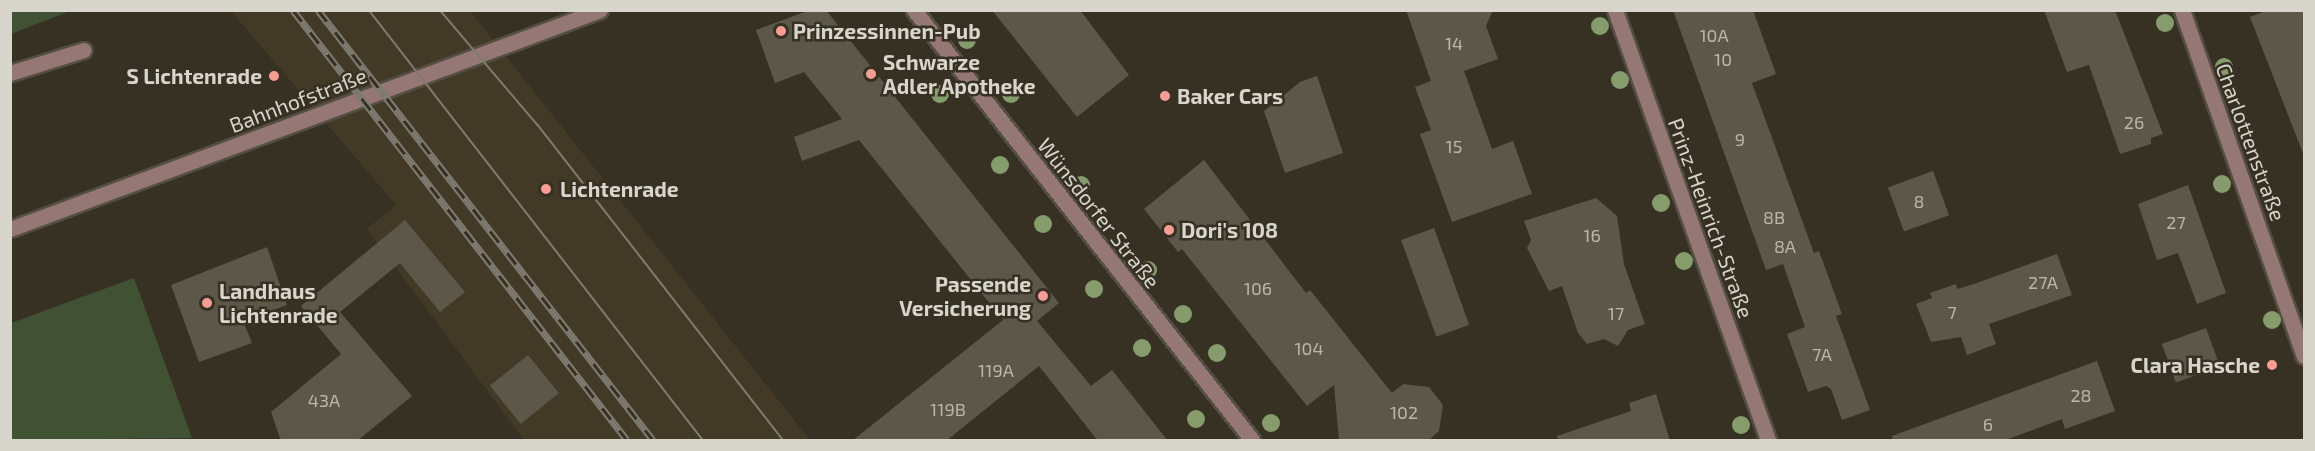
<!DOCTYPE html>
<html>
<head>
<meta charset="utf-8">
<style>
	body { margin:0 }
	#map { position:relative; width:2315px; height:451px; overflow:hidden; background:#373124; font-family:"Exo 2",sans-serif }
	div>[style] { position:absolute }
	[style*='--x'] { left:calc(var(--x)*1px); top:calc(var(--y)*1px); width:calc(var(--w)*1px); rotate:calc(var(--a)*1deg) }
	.built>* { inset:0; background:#423a27 }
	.green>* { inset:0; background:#415134 }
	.building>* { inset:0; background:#5d5749; transform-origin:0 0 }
	.roads { filter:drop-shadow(2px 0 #544f42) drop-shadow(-2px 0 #544f42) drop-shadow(0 2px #544f42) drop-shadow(0 -2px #544f42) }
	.minor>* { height:15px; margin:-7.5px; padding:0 7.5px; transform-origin:7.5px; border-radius:7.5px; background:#957875 }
	.tram>* { height:1.5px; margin:-0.75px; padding:0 0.75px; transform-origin:0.75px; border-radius:0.75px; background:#807b71 }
	.rail>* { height:7px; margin-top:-3.5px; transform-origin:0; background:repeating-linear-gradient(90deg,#373124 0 14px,#807b71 0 28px); box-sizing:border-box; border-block:2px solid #807b71 }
	.trees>* { width:18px; height:18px; margin:-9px; border-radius:50%; background:#879c6c }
	.dots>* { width:16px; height:16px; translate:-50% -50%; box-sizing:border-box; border:3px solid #373124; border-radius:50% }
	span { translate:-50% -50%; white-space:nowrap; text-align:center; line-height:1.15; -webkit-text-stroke:5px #373124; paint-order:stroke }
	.number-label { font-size:18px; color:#b9b6ac }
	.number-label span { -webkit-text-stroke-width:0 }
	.poi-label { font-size:21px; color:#d8d5cd; font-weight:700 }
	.left { translate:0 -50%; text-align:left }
	.right { translate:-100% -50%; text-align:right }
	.street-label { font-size:21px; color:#d8d5cd }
	.frame { position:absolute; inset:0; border:12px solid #d8d5cd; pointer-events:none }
</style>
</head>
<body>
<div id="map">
	<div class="built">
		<div style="clip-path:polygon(231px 11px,470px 11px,810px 440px,524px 440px,367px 229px,396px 205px)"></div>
	</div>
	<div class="green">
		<div style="clip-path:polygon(10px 11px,11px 10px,70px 11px,11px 34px)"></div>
		<div style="clip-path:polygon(134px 278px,192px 438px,11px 440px,11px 323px)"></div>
	</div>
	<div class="building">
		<div style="clip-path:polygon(810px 10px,826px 10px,1059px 303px,1037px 321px,1091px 386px,1112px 370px,1168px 441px,1098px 441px,1039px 366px,946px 441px,852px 441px,1003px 320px,859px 140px,802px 161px,794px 137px,842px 119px,804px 72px,775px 83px,756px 30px)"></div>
		<div style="clip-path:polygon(992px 10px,1080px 10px,1129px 75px,1077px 117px)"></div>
		<div style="clip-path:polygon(1406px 10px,1493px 10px,1486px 26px,1498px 59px,1464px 71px,1492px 149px,1513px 141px,1532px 194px,1452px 222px,1420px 134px,1431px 130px,1415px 87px,1431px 81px)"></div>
		<div style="clip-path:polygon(1673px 10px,1753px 10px,1776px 74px,1752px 83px,1814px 253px,1819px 251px,1842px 314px,1836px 316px,1870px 410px,1842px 420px,1831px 389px,1826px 386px,1808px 392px,1787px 334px,1805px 327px,1783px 264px,1766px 270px)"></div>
		<div style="clip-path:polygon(2044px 10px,2115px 10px,2163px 134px,2151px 138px,2151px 144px,2120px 154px,2089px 65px,2067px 72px)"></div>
		<div style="clip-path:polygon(2268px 10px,2304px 10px,2304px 156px,2250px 17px)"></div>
		<div style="clip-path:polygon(1317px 76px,1343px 153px,1285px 173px,1264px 111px,1300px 82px)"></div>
		<div style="clip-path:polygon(1204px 160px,1306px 293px,1310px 290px,1392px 393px,1403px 384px,1429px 387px,1443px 405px,1439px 431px,1428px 441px,1339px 441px,1334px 385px,1307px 406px,1182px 249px,1178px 252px,1144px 209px)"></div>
		<div style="left:1933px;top:171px;width:47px;height:48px;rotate:70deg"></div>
		<div style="clip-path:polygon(2188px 185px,2226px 293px,2197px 304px,2178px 253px,2157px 260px,2138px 204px)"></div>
		<div style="clip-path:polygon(1596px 198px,1617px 216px,1624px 264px,1645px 324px,1628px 330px,1618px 346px,1604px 339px,1587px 344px,1578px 333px,1562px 286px,1549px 291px,1527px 248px,1531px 240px,1524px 221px)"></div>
		<div style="clip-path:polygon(405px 220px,465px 292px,440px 312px,400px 263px,340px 312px,412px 396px,357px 441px,281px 441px,271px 412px,341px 354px,301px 306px)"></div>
		<div style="left:1434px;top:228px;width:103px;height:35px;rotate:70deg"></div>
		<div style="clip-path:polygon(267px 247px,287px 305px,243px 321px,252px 343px,199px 362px,171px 285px)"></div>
		<div style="clip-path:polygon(2057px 254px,2072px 295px,1989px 324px,1996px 344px,1967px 355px,1961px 337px,1931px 342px,1916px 304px,1932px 298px,1930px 293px,1956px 284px,1957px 289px,1974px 284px)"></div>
		<div style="left:2206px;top:328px;width:41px;height:47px;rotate:70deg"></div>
		<div style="left:528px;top:355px;width:49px;height:49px;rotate:51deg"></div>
		<div style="clip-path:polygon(2097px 361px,2115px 411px,2065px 429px,2062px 419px,2003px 441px,1893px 441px,1892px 436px)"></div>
		<div style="clip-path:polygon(1656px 394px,1670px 441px,1558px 441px,1557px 436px,1631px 411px,1629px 403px)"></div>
	</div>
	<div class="roads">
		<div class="minor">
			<div style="--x:914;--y:10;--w:547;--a:51.83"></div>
			<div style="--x:1615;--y:10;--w:456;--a:70.4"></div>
			<div style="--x:2182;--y:10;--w:367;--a:70.6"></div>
			<div style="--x:10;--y:73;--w:77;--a:-17.3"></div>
			<div style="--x:10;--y:229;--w:629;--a:-20.36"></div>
		</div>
	</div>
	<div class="tram">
		<div style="--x:369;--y:10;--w:544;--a:52.16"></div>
		<div style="--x:440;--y:10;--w:151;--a:49.6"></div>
		<div style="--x:538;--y:125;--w:399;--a:52.1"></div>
	</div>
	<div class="rail">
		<div style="--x:293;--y:10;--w:544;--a:52.16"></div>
		<div style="--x:318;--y:10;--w:545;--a:52.08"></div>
	</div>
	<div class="trees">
		<div style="left:2165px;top:23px"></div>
		<div style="left:1600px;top:26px"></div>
		<div style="left:967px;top:40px"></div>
		<div style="left:2224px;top:67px"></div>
		<div style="left:1620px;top:80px"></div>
		<div style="left:940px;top:94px"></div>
		<div style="left:1011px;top:94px"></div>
		<div style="left:1000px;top:165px"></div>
		<div style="left:2222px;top:184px"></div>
		<div style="left:1081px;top:185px"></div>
		<div style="left:1661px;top:203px"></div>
		<div style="left:1043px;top:224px"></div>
		<div style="left:1684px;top:261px"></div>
		<div style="left:1148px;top:270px"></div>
		<div style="left:1094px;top:289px"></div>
		<div style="left:1183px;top:314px"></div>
		<div style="left:2272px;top:320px"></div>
		<div style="left:1142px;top:348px"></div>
		<div style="left:1217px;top:353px"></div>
		<div style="left:1196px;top:419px"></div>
		<div style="left:1271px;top:423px"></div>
		<div style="left:1741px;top:425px"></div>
	</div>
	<div class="dots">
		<div style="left:781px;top:31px;background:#f59c94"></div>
		<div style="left:871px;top:74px;background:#f59c94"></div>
		<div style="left:274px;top:76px;background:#f59c94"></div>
		<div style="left:1165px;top:96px;background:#f59c94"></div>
		<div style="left:546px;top:189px;background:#f59c94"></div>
		<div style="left:1169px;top:230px;background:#f59c94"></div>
		<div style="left:1043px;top:296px;background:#f59c94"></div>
		<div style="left:207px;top:303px;background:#f59c94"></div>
		<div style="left:2272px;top:365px;background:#f59c94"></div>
	</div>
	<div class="number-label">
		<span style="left:1714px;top:35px">10A</span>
		<span style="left:1454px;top:43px">14</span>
		<span style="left:1723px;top:59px">10</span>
		<span style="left:2134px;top:122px">26</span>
		<span style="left:1740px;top:139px">9</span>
		<span style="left:1454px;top:146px">15</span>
		<span style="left:1919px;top:201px">8</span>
		<span style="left:1774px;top:217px">8B</span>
		<span style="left:2176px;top:222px">27</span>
		<span style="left:1592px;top:235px">16</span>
		<span style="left:1785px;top:246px">8A</span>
		<span style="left:2043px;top:282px">27A</span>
		<span style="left:1258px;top:288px">106</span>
		<span style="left:1952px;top:312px">7</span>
		<span style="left:1616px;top:313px">17</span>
		<span style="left:1309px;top:348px">104</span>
		<span style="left:1822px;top:354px">7A</span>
		<span style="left:996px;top:370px">119A</span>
		<span style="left:2081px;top:395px">28</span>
		<span style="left:324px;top:400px">43A</span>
		<span style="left:948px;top:409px">119B</span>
		<span style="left:1404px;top:412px">102</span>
		<span style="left:1988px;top:424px">6</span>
	</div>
	<div class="poi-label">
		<span class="left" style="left:793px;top:31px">Prinzessinnen-Pub</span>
		<span class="left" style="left:883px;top:74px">Schwarze<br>Adler Apotheke</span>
		<span class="right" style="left:262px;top:76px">S Lichtenrade</span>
		<span class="left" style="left:1177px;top:96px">Baker Cars</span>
		<span class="left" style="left:560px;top:189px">Lichtenrade</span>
		<span class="left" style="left:1181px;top:230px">Dori's 108</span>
		<span class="right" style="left:1031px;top:296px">Passende<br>Versicherung</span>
		<span class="left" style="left:219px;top:303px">Landhaus<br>Lichtenrade</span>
		<span class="right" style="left:2260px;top:365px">Clara Hasche</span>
	</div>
	<div class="street-label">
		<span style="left:298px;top:100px;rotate:-21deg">Bahnhofstraße</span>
		<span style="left:2251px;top:142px;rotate:70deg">Charlottenstraße</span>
		<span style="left:1099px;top:213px;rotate:52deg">Wünsdorfer Straße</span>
		<span style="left:1711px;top:218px;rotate:70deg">Prinz-Heinrich-Straße</span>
	</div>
	<div class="frame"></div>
</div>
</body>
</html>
